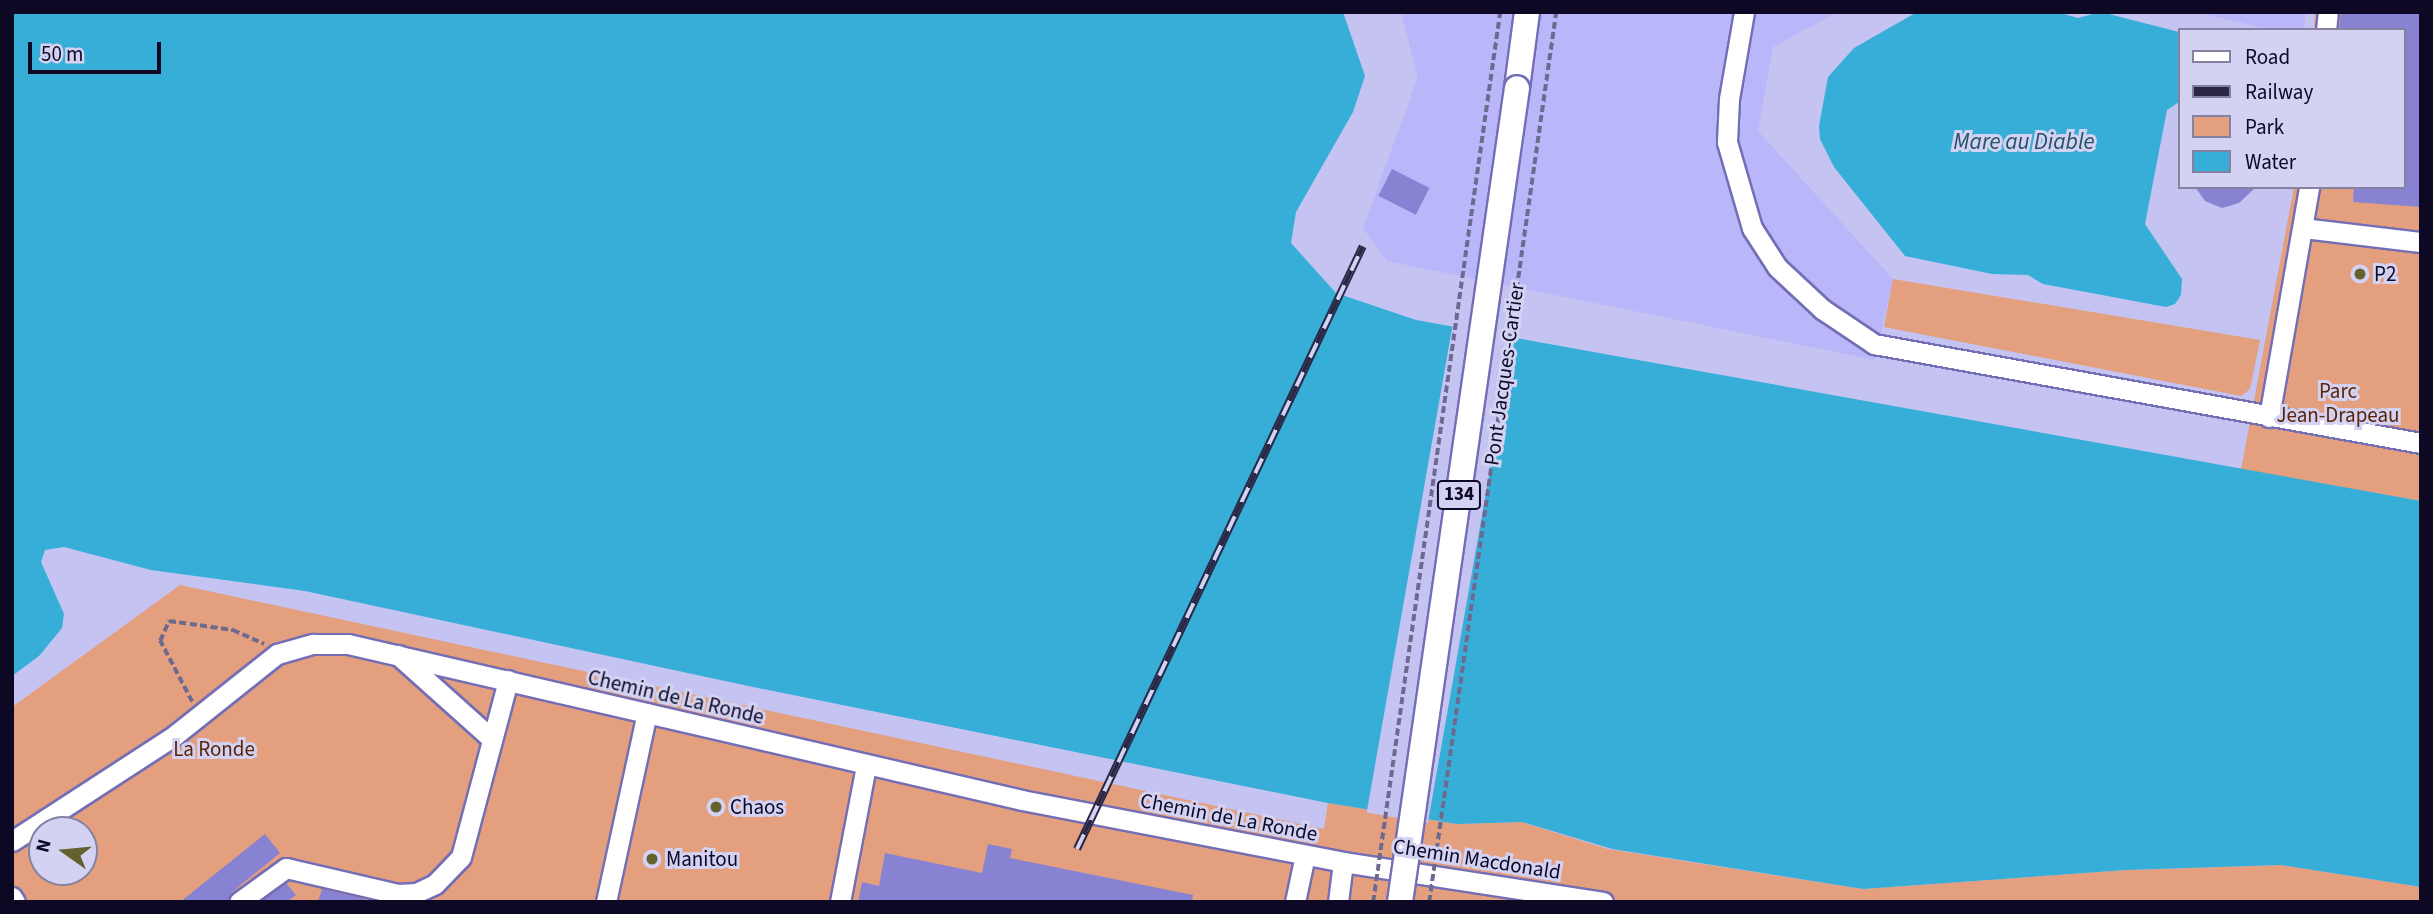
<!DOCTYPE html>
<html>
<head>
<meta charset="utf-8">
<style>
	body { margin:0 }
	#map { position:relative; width:2433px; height:914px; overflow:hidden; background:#c4c3f2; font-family:"Source Sans 3",sans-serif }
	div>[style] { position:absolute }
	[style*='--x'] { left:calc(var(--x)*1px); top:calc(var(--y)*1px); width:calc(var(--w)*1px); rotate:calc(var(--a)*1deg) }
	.built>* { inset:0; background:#b9b7fa }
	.green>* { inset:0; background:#e49f7f }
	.water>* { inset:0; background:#36aed8 }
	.pier>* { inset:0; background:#c4c3f2; transform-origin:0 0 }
	.building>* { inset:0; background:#8882d3; transform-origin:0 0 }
	.path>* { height:3.5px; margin-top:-1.75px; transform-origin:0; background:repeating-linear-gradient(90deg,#6d6a90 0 7px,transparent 0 10.5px) }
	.roads { filter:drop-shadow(2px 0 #746eb5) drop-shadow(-2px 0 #746eb5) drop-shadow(0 2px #746eb5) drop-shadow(0 -2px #746eb5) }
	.minor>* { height:19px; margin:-9.5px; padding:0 9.5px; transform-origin:9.5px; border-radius:9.5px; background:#fff }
	.major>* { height:24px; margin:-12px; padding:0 12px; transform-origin:12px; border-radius:12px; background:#fff }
	.rail>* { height:8px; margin-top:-4px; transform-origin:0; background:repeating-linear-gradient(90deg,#d3d2f2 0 16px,#2b2846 0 32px); box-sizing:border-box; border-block:2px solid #2b2846 }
	.path-bridge>* { height:3.5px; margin-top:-1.75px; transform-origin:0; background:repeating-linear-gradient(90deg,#6d6a90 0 7px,transparent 0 10.5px) }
	.bridges { filter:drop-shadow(2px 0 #746eb5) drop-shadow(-2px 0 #746eb5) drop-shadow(0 2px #746eb5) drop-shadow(0 -2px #746eb5) }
	.major-bridge>* { height:24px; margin:-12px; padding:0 12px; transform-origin:12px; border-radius:12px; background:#fff }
	.dots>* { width:19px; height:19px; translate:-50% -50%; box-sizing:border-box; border:4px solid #d3d2f2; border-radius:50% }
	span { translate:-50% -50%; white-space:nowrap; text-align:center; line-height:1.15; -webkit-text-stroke:6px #d3d2f2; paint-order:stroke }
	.shield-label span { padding:2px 5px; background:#d3d2f2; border:2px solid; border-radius:5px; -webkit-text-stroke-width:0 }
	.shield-label { font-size:19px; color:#0d0924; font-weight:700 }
	.poi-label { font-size:21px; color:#0d0924 }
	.left { translate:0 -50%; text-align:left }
	.street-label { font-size:21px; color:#0d0924 }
	.park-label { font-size:21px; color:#5b2505 }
	.water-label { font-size:23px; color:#225264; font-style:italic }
	.frame { position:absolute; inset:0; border:14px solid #0d0924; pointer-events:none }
	.legend { position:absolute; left:2178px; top:28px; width:228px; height:161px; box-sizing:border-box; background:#d3d2f2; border:2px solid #8482a0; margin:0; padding:9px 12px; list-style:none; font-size:21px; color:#0d0924 }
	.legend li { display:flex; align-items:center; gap:14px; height:35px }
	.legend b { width:35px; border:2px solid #8482a0 }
	.north { position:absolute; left:28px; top:816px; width:70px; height:70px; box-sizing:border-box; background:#d3d2f2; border:2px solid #8482a0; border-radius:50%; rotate:285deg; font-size:19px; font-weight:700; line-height:28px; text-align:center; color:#0d0924 }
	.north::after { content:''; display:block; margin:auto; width:24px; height:32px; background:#64612e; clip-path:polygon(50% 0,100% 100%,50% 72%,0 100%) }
	.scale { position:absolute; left:28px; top:42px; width:133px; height:32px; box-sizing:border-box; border:4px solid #0d0924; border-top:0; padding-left:9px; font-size:21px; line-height:24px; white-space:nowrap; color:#0d0924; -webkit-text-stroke:5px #d3d2f2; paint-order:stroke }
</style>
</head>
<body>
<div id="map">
	<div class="built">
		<div style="clip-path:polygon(1401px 12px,1838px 12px,1773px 47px,1758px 131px,1893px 279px,1875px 360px,1387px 261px,1363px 228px,1418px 77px)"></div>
		<div style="clip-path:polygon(2197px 12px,2306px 12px,2304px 30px,2272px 30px)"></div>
	</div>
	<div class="green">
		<div style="clip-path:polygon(2315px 12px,2421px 12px,2421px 501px,2241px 470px,2294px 187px,2403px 187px,2403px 30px,2314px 30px)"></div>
		<div style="clip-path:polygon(1893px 279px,2260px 340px,2250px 389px,2241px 396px,1884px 327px)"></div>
		<div style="clip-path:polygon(evenodd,180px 585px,1324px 829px,1328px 803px,1457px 824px,1522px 822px,1608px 849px,1863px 889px,2126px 870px,2281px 865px,2421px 887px,2421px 902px,12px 902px,12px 707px,180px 585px,42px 830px,84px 830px,84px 872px,42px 872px,42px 830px)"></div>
	</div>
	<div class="water">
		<div style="clip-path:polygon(12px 12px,1343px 12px,1365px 76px,1353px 112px,1296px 212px,1291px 243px,1336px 293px,1416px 320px,2421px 501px,2421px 887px,2281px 865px,2126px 870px,1863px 889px,1612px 849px,1522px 822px,1457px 824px,1328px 803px,753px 687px,305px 591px,151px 570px,64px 547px,45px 550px,41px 562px,64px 614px,62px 628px,39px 656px,12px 676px)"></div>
		<div style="clip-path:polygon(1917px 12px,2057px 12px,2078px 18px,2101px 12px,2179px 32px,2179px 102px,2167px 110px,2145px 224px,2182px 279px,2181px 295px,2175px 304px,2166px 307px,2043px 284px,2028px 275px,1992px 274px,1905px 256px,1834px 167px,1820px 139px,1819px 126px,1828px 77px,1854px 48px)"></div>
	</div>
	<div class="pier">
		<div style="left:1453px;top:323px;width:62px;height:497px;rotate:10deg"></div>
	</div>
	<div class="building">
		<div style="clip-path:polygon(2341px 12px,2421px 12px,2421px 207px,2353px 202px,2354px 187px,2403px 187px,2403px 30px,2339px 30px)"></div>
		<div style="left:1392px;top:169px;width:42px;height:30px;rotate:27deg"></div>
		<div style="clip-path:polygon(2195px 187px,2256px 187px,2239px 203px,2222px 208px,2205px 201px)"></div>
		<div style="clip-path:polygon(265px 834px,280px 853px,232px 892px,227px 902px,180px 902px)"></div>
		<div style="clip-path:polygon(988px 844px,1012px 849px,1010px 858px,1193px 895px,1192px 902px,858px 902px,862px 882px,879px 886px,885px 853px,982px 873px)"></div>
		<div style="clip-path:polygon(286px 883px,296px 895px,287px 902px,260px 902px)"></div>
		<div style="clip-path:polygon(322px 889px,365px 899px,364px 902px,318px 902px)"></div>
	</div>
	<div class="path">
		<div style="--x:192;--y:702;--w:69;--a:-117.7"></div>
		<div style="--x:160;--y:641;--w:22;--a:-66"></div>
		<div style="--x:169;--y:621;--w:65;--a:8"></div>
		<div style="--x:233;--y:630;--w:34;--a:24"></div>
	</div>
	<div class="roads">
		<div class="minor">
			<div style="--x:1744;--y:12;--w:88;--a:99.8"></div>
			<div style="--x:1729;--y:99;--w:43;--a:92.7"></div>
			<div style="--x:1727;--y:142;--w:90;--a:73.8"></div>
			<div style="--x:1752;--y:228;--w:46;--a:57.3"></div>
			<div style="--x:1777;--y:267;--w:62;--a:43"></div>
			<div style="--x:1822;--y:309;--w:63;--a:33.9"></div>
			<div style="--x:1874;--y:344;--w:556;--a:10.26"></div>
			<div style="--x:2326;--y:30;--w:18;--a:-84"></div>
			<div style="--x:2303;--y:228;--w:119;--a:6.8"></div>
			<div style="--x:2269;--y:417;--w:233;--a:-80.1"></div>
			<div style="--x:398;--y:655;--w:126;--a:41.8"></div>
			<div style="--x:12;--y:841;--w:194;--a:-33"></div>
			<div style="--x:175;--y:735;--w:130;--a:-38.5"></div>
			<div style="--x:277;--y:654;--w:37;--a:-16"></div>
			<div style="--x:313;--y:644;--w:35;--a:0"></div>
			<div style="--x:348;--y:644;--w:692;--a:13.03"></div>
			<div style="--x:1022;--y:800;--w:327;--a:10.9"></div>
			<div style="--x:1343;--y:862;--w:263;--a:8.7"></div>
			<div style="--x:12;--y:897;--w:6;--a:59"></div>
			<div style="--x:239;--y:902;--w:58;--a:-35.9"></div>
			<div style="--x:286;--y:868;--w:115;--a:13.1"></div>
			<div style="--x:398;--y:894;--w:18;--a:-3"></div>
			<div style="--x:416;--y:893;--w:21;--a:-25"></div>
			<div style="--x:435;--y:884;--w:37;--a:-46"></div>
			<div style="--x:461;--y:857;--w:183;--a:-75.1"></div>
			<div style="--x:606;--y:902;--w:193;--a:-77.8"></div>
			<div style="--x:840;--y:902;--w:138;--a:-79.2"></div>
			<div style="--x:1295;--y:902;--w:48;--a:-78"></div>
			<div style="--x:1338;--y:902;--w:40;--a:-82.9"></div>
		</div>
		<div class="major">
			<div style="--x:1517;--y:88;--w:77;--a:-82.5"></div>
		</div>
	</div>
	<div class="rail">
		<div style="--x:1077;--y:849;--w:667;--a:-64.63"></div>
	</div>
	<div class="path-bridge">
		<div style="--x:1373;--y:902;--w:899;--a:-81.88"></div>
		<div style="--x:1429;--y:902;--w:899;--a:-81.88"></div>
	</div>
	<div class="bridges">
		<div class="major-bridge">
			<div style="--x:1400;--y:902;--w:822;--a:-81.82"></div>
		</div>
	</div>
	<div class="dots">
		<div style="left:2360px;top:274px;background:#64612e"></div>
		<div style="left:716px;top:807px;background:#64612e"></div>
		<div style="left:652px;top:859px;background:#64612e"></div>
	</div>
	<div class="shield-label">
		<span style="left:1459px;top:495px">134</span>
	</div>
	<div class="poi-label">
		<span class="left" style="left:2374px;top:274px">P2</span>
		<span class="left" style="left:730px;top:807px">Chaos</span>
		<span class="left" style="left:666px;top:859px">Manitou</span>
	</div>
	<div class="street-label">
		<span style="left:1504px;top:374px;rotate:-82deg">Pont Jacques-Cartier</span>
		<span style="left:676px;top:697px;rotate:13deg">Chemin de La Ronde</span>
		<span style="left:1229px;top:817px;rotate:11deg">Chemin de La Ronde</span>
		<span style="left:1477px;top:859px;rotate:9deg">Chemin Macdonald</span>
	</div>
	<div class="park-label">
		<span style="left:2338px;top:403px">Parc<br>Jean-Drapeau</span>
		<span style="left:214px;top:749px">La Ronde</span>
	</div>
	<div class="water-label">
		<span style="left:2024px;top:142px">Mare au Diable</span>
	</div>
	<div class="frame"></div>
	<ul class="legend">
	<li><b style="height:9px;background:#fff"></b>Road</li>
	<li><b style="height:9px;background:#2b2846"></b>Railway</li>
	<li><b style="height:19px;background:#e49f7f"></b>Park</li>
	<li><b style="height:19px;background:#36aed8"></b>Water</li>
	</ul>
	<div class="north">N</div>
	<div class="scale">50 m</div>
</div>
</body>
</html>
